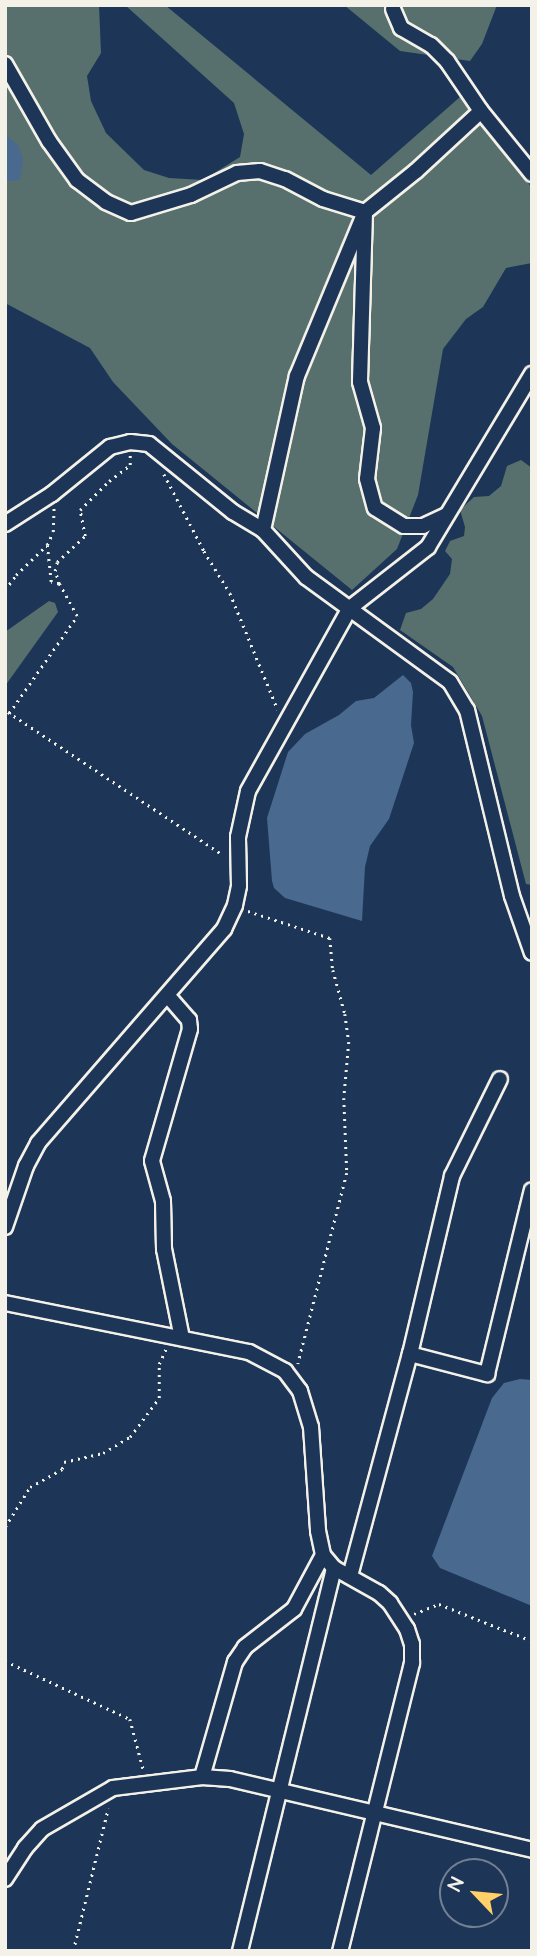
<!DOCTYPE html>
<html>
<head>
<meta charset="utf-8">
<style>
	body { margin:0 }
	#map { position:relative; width:537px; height:1956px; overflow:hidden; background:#1d3557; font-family:"Architects Daughter",sans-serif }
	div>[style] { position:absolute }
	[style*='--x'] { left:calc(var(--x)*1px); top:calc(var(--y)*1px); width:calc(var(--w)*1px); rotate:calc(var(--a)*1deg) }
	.green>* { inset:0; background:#57706d }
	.water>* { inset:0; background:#49698f }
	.path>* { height:2.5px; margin-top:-1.25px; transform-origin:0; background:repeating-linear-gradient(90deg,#f4f1e8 0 2px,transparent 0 7px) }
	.roads { filter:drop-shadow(2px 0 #f4f1e8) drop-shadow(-2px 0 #f4f1e8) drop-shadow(0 2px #f4f1e8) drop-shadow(0 -2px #f4f1e8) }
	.minor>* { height:14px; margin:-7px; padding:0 7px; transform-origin:7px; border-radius:7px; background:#1d3557 }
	span { translate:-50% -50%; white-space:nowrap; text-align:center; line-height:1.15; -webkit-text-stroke:6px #1d3557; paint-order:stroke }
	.frame { position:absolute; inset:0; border:7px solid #f4f1e8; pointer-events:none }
	.north { position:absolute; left:439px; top:1858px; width:70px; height:70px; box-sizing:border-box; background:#1d3557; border:2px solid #738091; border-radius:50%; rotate:296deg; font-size:19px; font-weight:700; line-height:28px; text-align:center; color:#f4f1e8 }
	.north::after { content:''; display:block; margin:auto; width:24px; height:32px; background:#ffd166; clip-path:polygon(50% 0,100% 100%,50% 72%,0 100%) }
</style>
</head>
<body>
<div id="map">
	<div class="green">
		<div style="clip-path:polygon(5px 5px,99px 5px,101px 53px,87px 76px,91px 101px,106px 133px,144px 170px,169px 178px,203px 180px,240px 157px,244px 134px,234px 103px,125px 5px,165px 5px,371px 175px,460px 97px,532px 188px,532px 263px,506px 268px,483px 307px,466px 319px,443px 349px,418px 495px,397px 549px,352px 590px,172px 444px,113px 382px,90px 348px,5px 303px)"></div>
		<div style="clip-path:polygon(344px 5px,497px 5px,482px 44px,470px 61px,400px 51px)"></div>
		<div style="clip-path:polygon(521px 460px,532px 468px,532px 885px,526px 884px,482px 716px,453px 667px,400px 630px,406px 613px,421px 609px,433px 599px,450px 574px,452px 559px,445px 551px,450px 541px,464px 536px,465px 527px,460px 510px,474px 497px,489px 496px,501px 486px,507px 466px)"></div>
		<div style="clip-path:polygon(49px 601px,55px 603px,58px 612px,5px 686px,5px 632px)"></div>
	</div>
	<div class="water">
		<div style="clip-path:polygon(5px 135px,18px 145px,23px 159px,20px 180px,5px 181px)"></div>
		<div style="clip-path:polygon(403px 675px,411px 683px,413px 692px,411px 725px,414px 743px,389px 819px,370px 846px,365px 867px,362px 921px,285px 898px,274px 888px,272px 881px,267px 818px,288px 752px,305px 734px,339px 715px,356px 701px,374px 698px)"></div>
		<div style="clip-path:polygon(520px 1379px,532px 1380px,532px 1606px,440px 1568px,432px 1556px,492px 1398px,504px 1383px)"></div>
	</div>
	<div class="path">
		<div style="--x:164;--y:474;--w:87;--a:62.5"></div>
		<div style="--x:204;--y:551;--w:49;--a:58.2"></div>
		<div style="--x:230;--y:593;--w:126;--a:67.7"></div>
		<div style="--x:59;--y:584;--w:14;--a:-107"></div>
		<div style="--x:55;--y:571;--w:9;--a:-77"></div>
		<div style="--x:57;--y:562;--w:38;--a:-43"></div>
		<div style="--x:85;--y:536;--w:26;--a:-101"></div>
		<div style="--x:80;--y:510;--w:41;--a:-45"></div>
		<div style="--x:109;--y:481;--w:26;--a:-37"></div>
		<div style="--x:130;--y:465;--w:10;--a:-90"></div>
		<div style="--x:5;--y:590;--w:19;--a:-54"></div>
		<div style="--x:16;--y:575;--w:43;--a:-44.1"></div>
		<div style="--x:47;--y:545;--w:14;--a:-65"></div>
		<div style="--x:53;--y:532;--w:25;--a:-88"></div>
		<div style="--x:8;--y:712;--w:258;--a:33.6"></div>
		<div style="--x:5;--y:719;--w:126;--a:-55"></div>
		<div style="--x:77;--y:616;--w:37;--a:-119"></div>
		<div style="--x:59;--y:584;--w:8;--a:-166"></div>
		<div style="--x:51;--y:582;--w:37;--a:-96"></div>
		<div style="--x:248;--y:911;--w:86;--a:18.2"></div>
		<div style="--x:330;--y:938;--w:32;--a:85"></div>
		<div style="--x:333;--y:970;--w:46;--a:74.7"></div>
		<div style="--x:345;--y:1014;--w:28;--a:82"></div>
		<div style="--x:349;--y:1042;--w:56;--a:95.1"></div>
		<div style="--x:344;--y:1098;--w:75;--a:87.7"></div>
		<div style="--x:347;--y:1173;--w:197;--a:104.4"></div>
		<div style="--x:5;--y:1527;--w:47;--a:-58"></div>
		<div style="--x:30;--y:1487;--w:37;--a:-29"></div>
		<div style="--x:62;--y:1469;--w:7;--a:-74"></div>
		<div style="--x:64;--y:1462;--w:40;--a:-13"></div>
		<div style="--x:103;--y:1453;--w:31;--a:-31"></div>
		<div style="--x:130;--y:1437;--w:49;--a:-53.4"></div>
		<div style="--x:159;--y:1398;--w:34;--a:-90"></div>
		<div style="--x:159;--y:1364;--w:17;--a:-65"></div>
		<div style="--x:414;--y:1614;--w:27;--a:-22"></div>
		<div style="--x:439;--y:1604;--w:100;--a:21.7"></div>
		<div style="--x:5;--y:1661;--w:138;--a:24.9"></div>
		<div style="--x:130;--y:1719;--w:55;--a:75.2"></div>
		<div style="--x:73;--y:1951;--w:147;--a:-76.2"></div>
	</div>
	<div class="roads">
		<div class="minor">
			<div style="--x:393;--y:9;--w:21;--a:67"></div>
			<div style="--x:401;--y:28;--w:34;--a:30"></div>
			<div style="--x:431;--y:45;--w:23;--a:45"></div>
			<div style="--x:447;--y:61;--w:60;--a:55.8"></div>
			<div style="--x:481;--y:111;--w:81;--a:51"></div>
			<div style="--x:5;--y:64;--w:89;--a:60.3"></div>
			<div style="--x:49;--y:141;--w:48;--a:54.3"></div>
			<div style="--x:77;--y:180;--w:36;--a:37"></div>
			<div style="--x:106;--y:202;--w:27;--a:24"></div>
			<div style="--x:131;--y:213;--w:63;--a:-16.7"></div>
			<div style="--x:191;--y:195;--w:51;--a:-25.6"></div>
			<div style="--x:237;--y:173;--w:23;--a:-5"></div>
			<div style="--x:260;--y:171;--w:26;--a:18"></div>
			<div style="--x:285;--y:179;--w:43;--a:27.8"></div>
			<div style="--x:323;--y:199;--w:44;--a:17.2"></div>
			<div style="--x:365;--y:212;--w:170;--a:91.7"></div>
			<div style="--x:360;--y:382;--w:48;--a:74.2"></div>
			<div style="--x:373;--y:428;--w:51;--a:96.7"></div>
			<div style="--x:367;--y:479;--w:30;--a:75"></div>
			<div style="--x:375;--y:508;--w:34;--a:32"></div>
			<div style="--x:404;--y:526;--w:19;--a:0"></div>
			<div style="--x:423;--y:526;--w:26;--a:-25"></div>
			<div style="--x:5;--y:524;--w:56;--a:-32.6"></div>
			<div style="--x:52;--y:494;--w:75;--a:-39"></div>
			<div style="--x:110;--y:447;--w:21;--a:-14"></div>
			<div style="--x:130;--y:442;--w:19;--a:6"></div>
			<div style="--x:149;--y:444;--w:108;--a:39"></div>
			<div style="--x:233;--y:512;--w:35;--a:31"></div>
			<div style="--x:263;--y:530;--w:64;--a:47.5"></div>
			<div style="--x:306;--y:577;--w:178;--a:36.1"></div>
			<div style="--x:450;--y:682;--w:33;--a:59"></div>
			<div style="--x:467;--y:710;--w:191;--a:76.4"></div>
			<div style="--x:512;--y:896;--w:60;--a:70.7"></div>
			<div style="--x:263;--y:530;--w:158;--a:-77.6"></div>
			<div style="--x:297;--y:376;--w:178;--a:-67.5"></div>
			<div style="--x:365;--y:212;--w:65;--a:-38.8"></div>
			<div style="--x:416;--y:171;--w:88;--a:-42.7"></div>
			<div style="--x:168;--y:996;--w:32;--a:49"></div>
			<div style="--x:189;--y:1020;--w:9;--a:84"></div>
			<div style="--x:190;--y:1029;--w:137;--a:106.1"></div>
			<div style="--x:152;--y:1161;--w:41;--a:74.6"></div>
			<div style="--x:163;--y:1201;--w:48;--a:88.8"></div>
			<div style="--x:164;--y:1249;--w:91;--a:78.6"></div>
			<div style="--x:5;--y:1227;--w:65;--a:-71"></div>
			<div style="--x:26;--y:1166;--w:26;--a:-62"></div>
			<div style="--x:38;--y:1143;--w:284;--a:-49"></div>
			<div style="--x:224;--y:929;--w:26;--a:-65"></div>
			<div style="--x:235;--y:905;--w:19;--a:-78"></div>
			<div style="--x:239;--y:886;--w:49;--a:-91.2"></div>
			<div style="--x:238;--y:837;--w:47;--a:-77.7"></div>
			<div style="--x:248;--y:791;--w:210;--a:-60.9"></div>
			<div style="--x:350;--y:608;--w:99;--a:-38"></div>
			<div style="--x:428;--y:547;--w:202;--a:-59"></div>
			<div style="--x:5;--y:1303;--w:249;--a:11.4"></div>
			<div style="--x:249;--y:1352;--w:41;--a:27.8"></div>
			<div style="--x:285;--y:1371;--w:25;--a:53"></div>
			<div style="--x:300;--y:1391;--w:38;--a:73"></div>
			<div style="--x:311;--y:1427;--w:104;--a:86.1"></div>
			<div style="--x:318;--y:1531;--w:25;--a:78"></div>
			<div style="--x:323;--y:1555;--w:17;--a:50"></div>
			<div style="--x:334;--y:1568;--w:51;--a:29.1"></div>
			<div style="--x:379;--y:1593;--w:15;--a:42"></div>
			<div style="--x:390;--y:1603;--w:31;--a:57"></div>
			<div style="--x:407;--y:1629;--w:16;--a:72"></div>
			<div style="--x:412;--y:1644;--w:19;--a:90"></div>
			<div style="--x:412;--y:1663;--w:297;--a:104"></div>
			<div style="--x:410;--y:1354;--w:80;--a:14.6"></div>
			<div style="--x:487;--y:1374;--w:189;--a:-76.3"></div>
			<div style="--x:350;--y:1576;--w:230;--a:-74.9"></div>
			<div style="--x:410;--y:1354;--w:183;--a:-76.7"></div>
			<div style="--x:452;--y:1176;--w:108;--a:-63.7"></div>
			<div style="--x:202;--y:1777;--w:120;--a:-74"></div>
			<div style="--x:235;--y:1662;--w:18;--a:-56"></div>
			<div style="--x:245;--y:1647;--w:62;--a:-37.8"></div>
			<div style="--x:294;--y:1609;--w:61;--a:-61.8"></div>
			<div style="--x:5;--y:1879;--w:37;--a:-57"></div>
			<div style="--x:25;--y:1848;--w:25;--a:-48"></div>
			<div style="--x:42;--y:1829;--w:82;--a:-30"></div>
			<div style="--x:113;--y:1788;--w:90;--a:-7"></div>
			<div style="--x:202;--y:1777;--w:28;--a:4"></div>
			<div style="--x:230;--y:1779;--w:310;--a:13.2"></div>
			<div style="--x:240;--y:1951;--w:394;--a:-76.2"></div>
		</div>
	</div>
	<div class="frame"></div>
	<div class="north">N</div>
</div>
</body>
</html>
